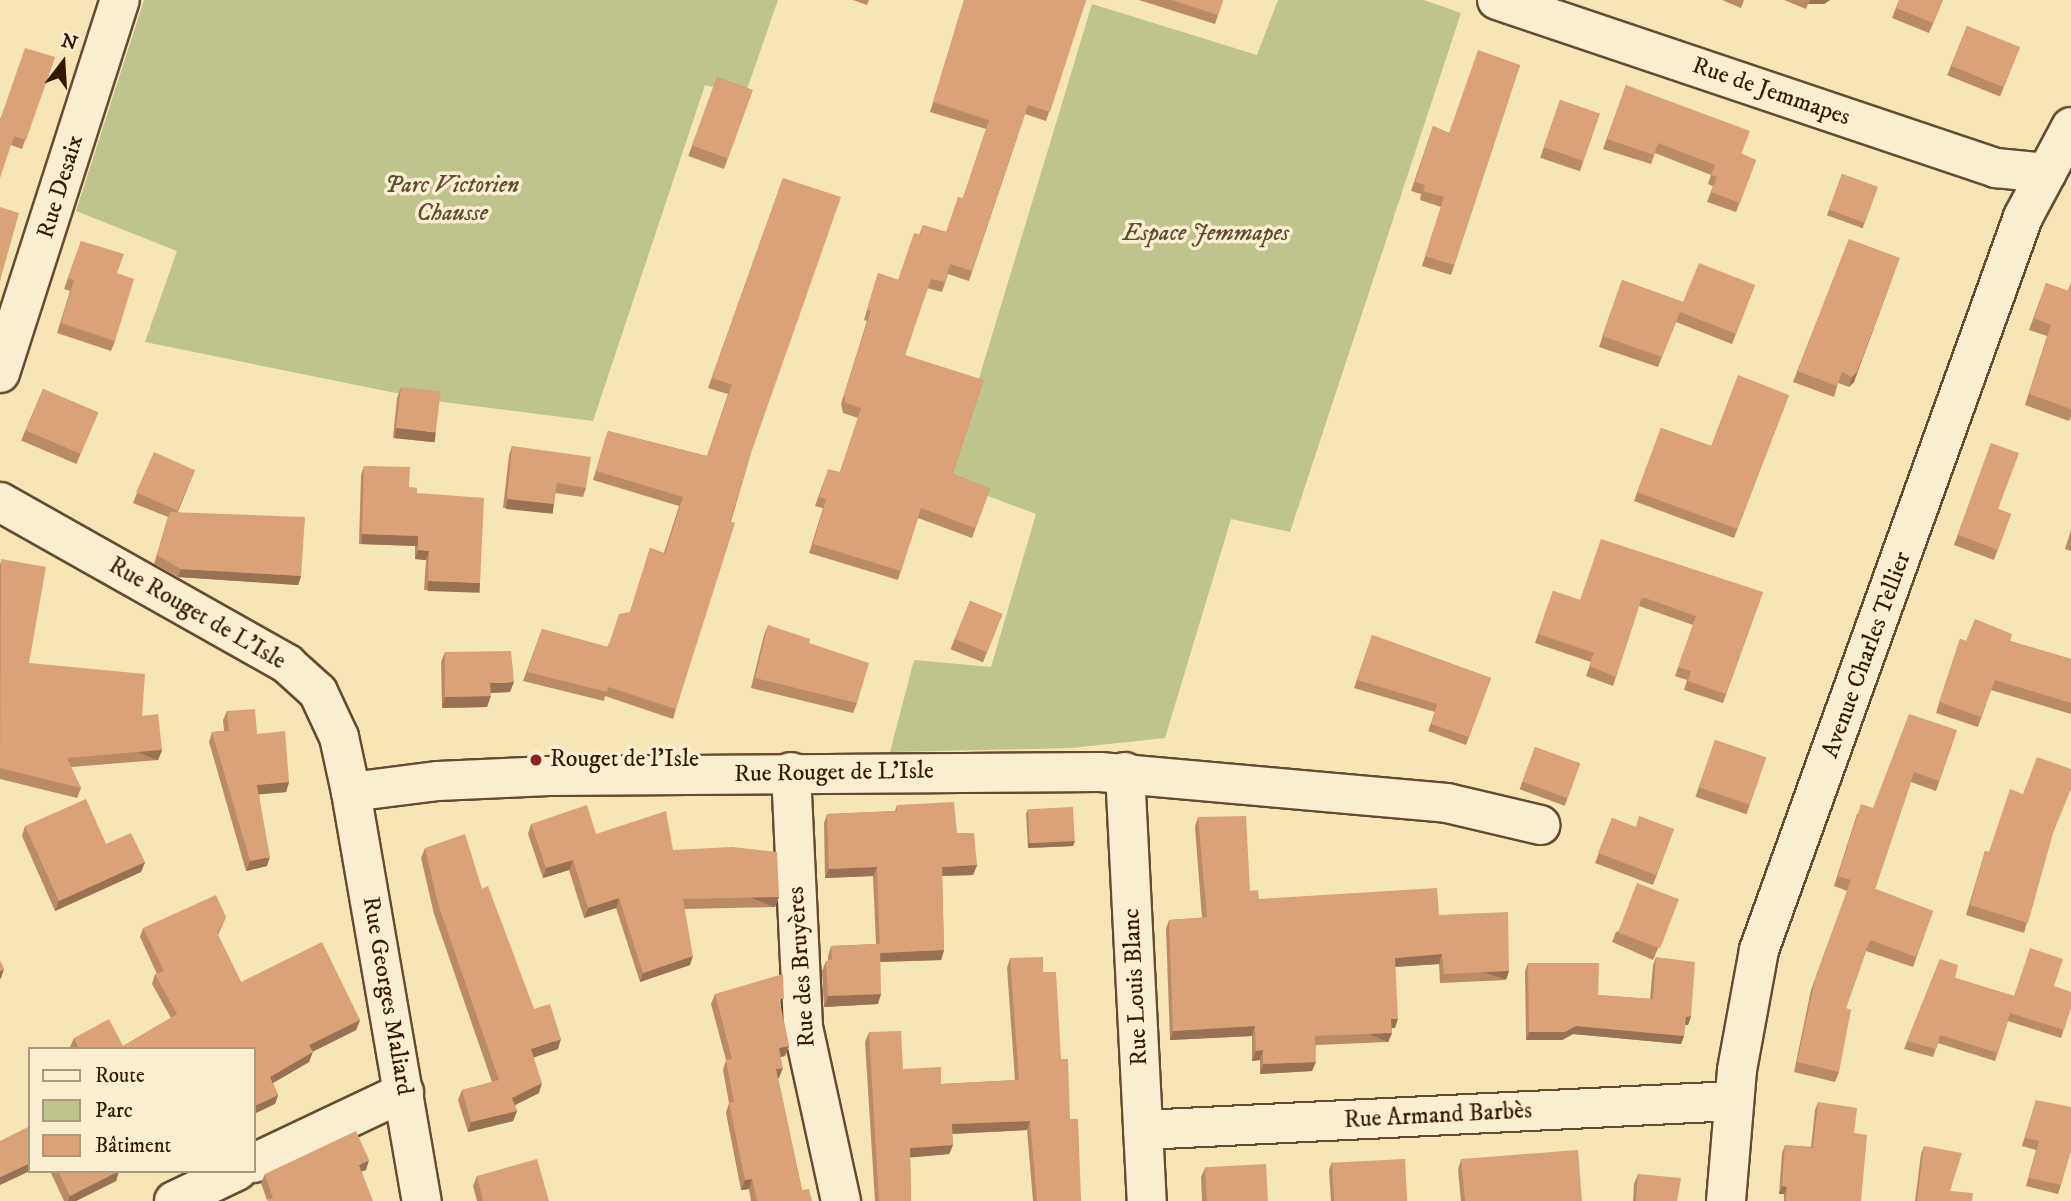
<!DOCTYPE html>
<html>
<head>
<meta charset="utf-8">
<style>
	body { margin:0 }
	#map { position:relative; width:2071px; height:1201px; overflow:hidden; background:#f6e5b5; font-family:"IM FELL DW Pica",serif }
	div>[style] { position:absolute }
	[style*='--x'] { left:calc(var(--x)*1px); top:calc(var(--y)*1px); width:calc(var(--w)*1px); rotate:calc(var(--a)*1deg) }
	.green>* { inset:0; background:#bfc38c }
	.roads { filter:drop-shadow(2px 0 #654c30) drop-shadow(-2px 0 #654c30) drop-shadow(0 2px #654c30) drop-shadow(0 -2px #654c30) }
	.street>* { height:38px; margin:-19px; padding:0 19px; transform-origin:19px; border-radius:19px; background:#f9eecf }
	.wall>* { inset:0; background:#bb8b65; transform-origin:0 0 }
	.shaded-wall>* { inset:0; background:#997153; transform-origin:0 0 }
	.building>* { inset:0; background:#daa276; transform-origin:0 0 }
	.dots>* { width:19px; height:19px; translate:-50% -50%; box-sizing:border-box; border:4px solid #f9eecf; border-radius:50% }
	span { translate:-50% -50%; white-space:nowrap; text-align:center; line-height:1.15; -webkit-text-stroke:7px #f9eecf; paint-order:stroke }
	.street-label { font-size:24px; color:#351904 }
	.park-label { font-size:24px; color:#5e4c2d; font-style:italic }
	.poi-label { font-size:24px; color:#351904 }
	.left { translate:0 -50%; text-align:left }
	.legend { position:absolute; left:28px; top:1047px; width:228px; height:126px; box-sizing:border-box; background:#f9eecf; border:2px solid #ab997e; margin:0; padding:9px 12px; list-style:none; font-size:21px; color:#351904 }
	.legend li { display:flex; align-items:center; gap:14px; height:35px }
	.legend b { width:35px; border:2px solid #ab997e }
	.north { position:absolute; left:28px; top:28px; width:70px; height:70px; -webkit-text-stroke:5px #f9eecf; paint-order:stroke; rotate:17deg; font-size:19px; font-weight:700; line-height:28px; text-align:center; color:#351904 }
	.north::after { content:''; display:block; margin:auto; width:24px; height:32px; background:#351904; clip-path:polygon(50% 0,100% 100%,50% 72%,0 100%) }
</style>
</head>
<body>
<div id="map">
	<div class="green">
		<div style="clip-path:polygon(144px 0,778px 0,745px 95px,705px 85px,593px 421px,435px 401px,145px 342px,177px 251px,76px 211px)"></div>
		<div style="clip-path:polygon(1278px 0,1424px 0,1461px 13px,1290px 532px,1231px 519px,1165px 738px,1071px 748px,890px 752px,914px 660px,991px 667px,1036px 514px,948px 481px,1092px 4px,1257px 55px)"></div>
	</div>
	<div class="roads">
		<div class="street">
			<div style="--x:1497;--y:0;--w:527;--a:18.61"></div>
			<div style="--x:1996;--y:168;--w:51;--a:5.6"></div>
			<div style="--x:0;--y:373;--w:392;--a:-72.2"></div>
			<div style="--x:0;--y:502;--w:330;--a:29.4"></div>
			<div style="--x:287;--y:664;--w:42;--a:42.1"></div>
			<div style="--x:318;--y:692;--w:50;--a:65"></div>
			<div style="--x:339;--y:737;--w:56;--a:77.7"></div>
			<div style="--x:351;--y:792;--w:88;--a:-7.2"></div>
			<div style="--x:438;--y:781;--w:111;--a:-2.6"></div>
			<div style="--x:549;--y:776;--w:551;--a:-0.42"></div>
			<div style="--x:1100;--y:772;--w:348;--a:5.1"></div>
			<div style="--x:1447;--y:803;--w:96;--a:13.3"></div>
			<div style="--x:791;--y:772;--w:255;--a:87.3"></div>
			<div style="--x:803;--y:1027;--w:178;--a:77.7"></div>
			<div style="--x:1125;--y:772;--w:430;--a:87.1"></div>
			<div style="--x:351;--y:792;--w:415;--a:80.2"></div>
			<div style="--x:1143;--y:1130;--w:592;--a:-2.81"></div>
			<div style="--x:254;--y:1163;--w:166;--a:-25.3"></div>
			<div style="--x:174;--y:1201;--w:70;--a:-25.5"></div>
			<div style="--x:1726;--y:1201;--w:131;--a:-85.2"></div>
			<div style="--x:1737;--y:1070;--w:122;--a:-79.6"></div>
			<div style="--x:1759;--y:950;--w:779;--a:-70.19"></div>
			<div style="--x:2023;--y:217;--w:102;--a:-61.9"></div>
		</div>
	</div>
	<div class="wall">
		<div style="clip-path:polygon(853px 0,869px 0,867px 5px)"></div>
		<div style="clip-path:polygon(964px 0,1086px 0,1046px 121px,1025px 114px,969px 281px,948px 274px,942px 292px,927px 288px,905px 355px,953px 474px,990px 489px,972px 538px,918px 518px,898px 580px,809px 553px,823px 508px,815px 506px,825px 478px,840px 472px,858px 418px,843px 413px,841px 404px,867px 321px,864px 320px,878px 273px,898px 280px,919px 235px,923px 225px,946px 232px,963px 198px,986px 129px,930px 112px)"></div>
		<div style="clip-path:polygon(1139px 0,1223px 0,1215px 24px)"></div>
		<div style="clip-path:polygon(1722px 0,1744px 0,1741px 8px)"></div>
		<div style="clip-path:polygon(1784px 0,1830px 0,1824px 4px,1808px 4px,1806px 9px)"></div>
		<div style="clip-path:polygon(1899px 0,1943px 0,1929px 33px,1892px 18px)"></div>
		<div style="left:1967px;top:26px;width:57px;height:53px;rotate:22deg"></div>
		<div style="clip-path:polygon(55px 57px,22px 149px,11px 145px,0 119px)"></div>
		<div style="clip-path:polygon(1520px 65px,1451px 275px,1422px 266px,1441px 207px,1420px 200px,1421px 194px,1411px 191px,1433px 126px,1449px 133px)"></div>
		<div style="left:717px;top:77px;width:38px;height:84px;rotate:20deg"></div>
		<div style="clip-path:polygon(1626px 85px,1742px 154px,1756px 160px,1736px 212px,1707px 202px,1713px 186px,1708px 184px,1711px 175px,1655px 153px,1651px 164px,1603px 149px)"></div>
		<div style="left:1560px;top:100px;width:42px;height:61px;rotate:19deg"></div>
		<div style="left:1842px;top:174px;width:38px;height:44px;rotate:20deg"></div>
		<div style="clip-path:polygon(783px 178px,751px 453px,673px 719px,605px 696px,604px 701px,523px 681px,542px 629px,607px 647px,630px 612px,650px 548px,664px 553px,679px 506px,593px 480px,605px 440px,608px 431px,707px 456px,728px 394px,708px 388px)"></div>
		<div style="clip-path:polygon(1849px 239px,1854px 382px,1849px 387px,1838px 383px,1834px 397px,1793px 382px)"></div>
		<div style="clip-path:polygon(81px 241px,115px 341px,111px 351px,57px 333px,70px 291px,64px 289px)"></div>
		<div style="clip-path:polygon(1622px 280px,1683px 302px,1755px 285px,1732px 344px,1676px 322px,1658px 367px,1599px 347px)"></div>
		<div style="clip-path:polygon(2071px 282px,2071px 417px,2069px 421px,2025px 405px,2047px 336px,2029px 330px,2046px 283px,2068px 291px)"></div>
		<div style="clip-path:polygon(401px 387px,432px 442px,393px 438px,397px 398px)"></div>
		<div style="left:43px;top:389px;width:60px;height:56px;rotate:23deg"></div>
		<div style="clip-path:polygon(1789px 395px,1734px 538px,1634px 501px,1661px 428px,1711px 446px)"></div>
		<div style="clip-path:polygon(1991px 443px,1998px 509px,2011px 514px,1994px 560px,1954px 545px)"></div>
		<div style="clip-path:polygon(512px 446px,586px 488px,583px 497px,555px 493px,554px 504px,551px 513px,503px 508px,509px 455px)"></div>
		<div style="clip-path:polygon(364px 466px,409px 487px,417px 493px,476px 592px,424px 590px,426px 560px,415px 559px,415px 546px,359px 544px,361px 475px)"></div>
		<div style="clip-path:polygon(195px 470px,178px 512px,301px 576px,298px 585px,178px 577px,154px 564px,168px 517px,133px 503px,137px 493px)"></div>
		<div style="clip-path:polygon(2071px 530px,2071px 551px,2065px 549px)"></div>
		<div style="clip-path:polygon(0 561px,29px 663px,142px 716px,162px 750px,158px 760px,71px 767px,81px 788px,77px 798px,0 779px)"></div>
		<div style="clip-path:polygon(1553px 591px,1580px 600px,1763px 592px,1723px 703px,1684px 690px,1687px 680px,1675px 676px,1693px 625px,1639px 606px,1613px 686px,1586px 676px,1591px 662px,1535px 643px)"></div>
		<div style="left:970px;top:601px;width:35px;height:52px;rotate:22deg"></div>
		<div style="clip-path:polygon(768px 625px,809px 643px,857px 703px,853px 713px,751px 688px,764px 635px)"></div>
		<div style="clip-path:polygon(1372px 635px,1491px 678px,1466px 745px,1428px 731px,1435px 712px,1354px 688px)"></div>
		<div style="clip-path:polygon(1960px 639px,1966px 641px,2010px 641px,2071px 659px,2071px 714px,1991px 690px,1978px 727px,1936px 713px)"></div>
		<div style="clip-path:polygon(445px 652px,510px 692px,491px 693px,487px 707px,442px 708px,441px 662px)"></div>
		<div style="clip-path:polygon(227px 711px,257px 734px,289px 782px,286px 792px,259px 794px,267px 866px,246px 871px,209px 742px,212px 732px,224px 731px,223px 720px)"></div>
		<div style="clip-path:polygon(1957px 730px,1936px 791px,1911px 782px,1875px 889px,1933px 911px,1913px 967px,1866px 951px,1846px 1008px,1839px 1072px,1835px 1082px,1794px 1072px,1811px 990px,1847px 891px,1834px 886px,1857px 814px,1873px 808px)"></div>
		<div style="left:1715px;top:740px;width:54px;height:60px;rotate:19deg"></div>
		<div style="left:1535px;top:747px;width:48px;height:45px;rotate:20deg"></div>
		<div style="clip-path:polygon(897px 805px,957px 833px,977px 865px,973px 875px,942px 876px,944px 950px,941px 960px,880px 962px,878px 1004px,824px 1007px,822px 971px,826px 961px,828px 961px,828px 956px,831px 946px,876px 944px,873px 876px,825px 878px,824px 823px,827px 814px,895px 811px)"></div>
		<div style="clip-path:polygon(1028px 809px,1073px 846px,1028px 848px,1026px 814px)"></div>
		<div style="clip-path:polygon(1198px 817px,1250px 891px,1259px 899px,1439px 915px,1506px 980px,1440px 983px,1439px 964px,1395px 967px,1395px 1028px,1392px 1028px,1392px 1033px,1388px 1042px,1316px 1045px,1312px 1071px,1260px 1074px,1260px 1060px,1252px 1061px,1252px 1036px,1170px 1040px,1166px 929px,1169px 920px,1202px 918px,1195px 827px)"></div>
		<div style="clip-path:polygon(1612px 818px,1635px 827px,1674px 829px,1653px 885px,1595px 863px)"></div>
		<div style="clip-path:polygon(531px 824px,596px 834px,673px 850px,779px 897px,775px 907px,684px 909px,690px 965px,640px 982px,616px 908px,584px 918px,569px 870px,543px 878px,528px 834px)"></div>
		<div style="clip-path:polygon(25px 826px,106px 844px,145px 862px,141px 872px,55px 911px,22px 836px)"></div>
		<div style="clip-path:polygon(2052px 836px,2024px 933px,1966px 915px,1985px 851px,1989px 852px)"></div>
		<div style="clip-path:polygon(425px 848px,482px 889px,534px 1009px,558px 1049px,533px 1057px,539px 1093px,515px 1105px,517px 1111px,513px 1121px,468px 1132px,458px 1100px,462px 1090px,492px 1082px,434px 914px,421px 858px)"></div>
		<div style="clip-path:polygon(1675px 909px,1653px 960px,1612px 942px,1616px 932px)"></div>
		<div style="clip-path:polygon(226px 917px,218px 935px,241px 982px,360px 1020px,356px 1030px,312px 1052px,309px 1062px,273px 1083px,278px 1095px,275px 1104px,254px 1049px,71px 1049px,70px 1047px,74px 1038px,123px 1046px,171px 1018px,152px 984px,155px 974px,157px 974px,140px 937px,143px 928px)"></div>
		<div style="clip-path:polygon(1656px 957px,1691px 1016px,1688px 1025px,1685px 1025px,1684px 1036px,1681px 1044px,1573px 1034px,1562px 1040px,1526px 1040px,1525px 971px,1528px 963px,1598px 995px,1650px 999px,1653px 965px)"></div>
		<div style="clip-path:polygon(1010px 958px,1043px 972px,1061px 1059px,1081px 1201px,1033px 1201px,1027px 1130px,952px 1134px,953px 1145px,949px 1154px,910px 1157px,911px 1201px,875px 1201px,865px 1042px,869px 1032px,903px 1069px,941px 1084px,1015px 1080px,1007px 968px)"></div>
		<div style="clip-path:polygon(1940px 959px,1955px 978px,2014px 996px,2054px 986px,2071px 1007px,2061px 1038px,2008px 1021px,1995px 1061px,1938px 1043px,1933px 1057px,1904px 1049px)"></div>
		<div style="clip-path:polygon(715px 994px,781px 1007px,789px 1046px,785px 1056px,781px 1057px,779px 1078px,778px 1078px,802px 1190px,812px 1201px,751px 1201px,749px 1189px,741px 1190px,726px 1113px,729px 1103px,723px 1070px,726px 1060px,711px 1004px)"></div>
		<div style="clip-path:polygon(2036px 1100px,2061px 1185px,2058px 1194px,2026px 1186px,2036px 1150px,2022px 1146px)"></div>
		<div style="clip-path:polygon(1818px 1102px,1854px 1133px,1861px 1201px,1784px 1201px,1784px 1194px,1779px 1194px,1782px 1153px,1785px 1145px,1811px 1147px,1815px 1110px)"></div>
		<div style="clip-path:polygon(1924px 1146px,1950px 1191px,1972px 1201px,1915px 1201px,1921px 1154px)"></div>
		<div style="clip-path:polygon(1461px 1159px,1582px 1201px,1461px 1201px,1458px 1170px)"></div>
		<div style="clip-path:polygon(1332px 1162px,1407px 1201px,1331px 1201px,1329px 1170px)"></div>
		<div style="clip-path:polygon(1205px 1168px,1268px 1201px,1202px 1201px,1201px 1177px)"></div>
		<div style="clip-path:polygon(366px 1170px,267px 1200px,261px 1183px,265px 1174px)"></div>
		<div style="clip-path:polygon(50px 1171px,119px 1171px,116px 1181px,76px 1201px,64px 1201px)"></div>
		<div style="clip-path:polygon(1638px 1174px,1677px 1201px,1633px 1201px,1634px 1184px)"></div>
		<div style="clip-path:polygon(477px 1176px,549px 1201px,477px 1201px,473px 1186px)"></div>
	</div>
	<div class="shaded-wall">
		<div style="clip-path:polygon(1810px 0,1830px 0,1824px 4px,1808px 4px)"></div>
		<div style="clip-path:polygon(1896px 268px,1854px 382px,1849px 387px,1852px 377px)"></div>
		<div style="left:396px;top:428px;width:40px;height:10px;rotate:6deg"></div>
		<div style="left:507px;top:499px;width:47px;height:10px;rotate:6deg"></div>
		<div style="left:362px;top:534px;width:56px;height:10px;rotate:2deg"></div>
		<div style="clip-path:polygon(418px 550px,429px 551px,426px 560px,415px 559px)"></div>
		<div style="clip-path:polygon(181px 569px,301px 576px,298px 585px,178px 577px)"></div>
		<div style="left:428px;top:581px;width:52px;height:10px;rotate:2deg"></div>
		<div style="clip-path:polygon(514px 682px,510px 692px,486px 693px,490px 683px)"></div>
		<div style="clip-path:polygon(491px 696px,487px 707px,442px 708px,445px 697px)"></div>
		<div style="left:162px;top:750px;width:11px;height:95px;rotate:112deg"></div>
		<div style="clip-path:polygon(289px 782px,286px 792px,253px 795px,257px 785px)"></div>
		<div style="clip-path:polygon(1075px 841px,1073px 846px,1028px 848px,1029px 842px)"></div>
		<div style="clip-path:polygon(270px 857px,267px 866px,246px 871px,250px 861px)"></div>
		<div style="clip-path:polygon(573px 860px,569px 870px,543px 878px,546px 868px)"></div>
		<div style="clip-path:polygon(145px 862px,141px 872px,55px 911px,59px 901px)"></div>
		<div style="clip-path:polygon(977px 865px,973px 875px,939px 876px,942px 867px)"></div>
		<div style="clip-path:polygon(877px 867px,873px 876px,825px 878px,829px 869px)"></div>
		<div style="left:779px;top:897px;width:11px;height:96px;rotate:112deg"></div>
		<div style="clip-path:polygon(619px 898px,616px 908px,584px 918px,588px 908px)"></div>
		<div style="clip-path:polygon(944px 950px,941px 960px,877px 962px,880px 953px)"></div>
		<div style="clip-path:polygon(1442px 954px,1439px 964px,1391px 967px,1395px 958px)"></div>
		<div style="clip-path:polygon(693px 956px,690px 965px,640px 982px,643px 973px)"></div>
		<div style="clip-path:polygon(4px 969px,1px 978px,0 979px,0 971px)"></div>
		<div style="left:1509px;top:971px;width:9px;height:65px;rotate:108deg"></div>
		<div style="clip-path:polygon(881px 994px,878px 1004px,824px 1007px,828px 996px)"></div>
		<div style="clip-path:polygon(1691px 1016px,1688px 1025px,1683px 1025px,1686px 1017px)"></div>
		<div style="clip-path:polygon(1391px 1019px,1398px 1019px,1395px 1028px,1388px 1028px)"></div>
		<div style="clip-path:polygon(360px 1020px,356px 1030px,306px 1055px,309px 1045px)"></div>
		<div style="clip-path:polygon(1255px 1026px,1252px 1036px,1170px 1040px,1173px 1031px)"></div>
		<div style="clip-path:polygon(1576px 1026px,1684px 1036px,1681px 1044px,1573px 1034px,1562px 1040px,1526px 1040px,1529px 1032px)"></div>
		<div style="left:1392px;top:1033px;width:10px;height:77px;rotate:114deg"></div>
		<div style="clip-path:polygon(561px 1039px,558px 1049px,527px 1060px,531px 1049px)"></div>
		<div style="clip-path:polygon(789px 1046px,785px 1056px,775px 1058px,779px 1048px)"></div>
		<div style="clip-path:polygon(1263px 1050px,1260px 1060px,1252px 1061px,1256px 1051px)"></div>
		<div style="clip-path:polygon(313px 1052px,309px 1062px,266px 1087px,270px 1077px)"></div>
		<div style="clip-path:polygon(1316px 1062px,1312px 1071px,1260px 1074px,1263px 1064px)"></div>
		<div style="clip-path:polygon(783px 1068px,779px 1078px,773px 1079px,776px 1069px)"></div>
		<div style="clip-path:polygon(542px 1083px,539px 1093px,509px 1108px,512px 1098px)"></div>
		<div style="clip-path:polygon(278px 1095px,275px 1104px,254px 1114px,254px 1106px)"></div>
		<div style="clip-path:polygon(517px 1111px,513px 1121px,468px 1132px,471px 1122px)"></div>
		<div style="clip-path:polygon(1030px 1121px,1027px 1130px,948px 1134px,952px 1124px)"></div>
		<div style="clip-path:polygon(953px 1145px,949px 1154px,906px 1158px,910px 1148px)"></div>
		<div style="clip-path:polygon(369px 1160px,366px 1170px,355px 1174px,359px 1165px)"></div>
		<div style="clip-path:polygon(30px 1163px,30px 1171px,0 1185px,0 1177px)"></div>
		<div style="clip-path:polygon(119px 1171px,116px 1181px,76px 1201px,68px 1201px,70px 1196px)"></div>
		<div style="clip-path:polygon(752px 1179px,749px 1189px,741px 1190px,745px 1180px)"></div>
		<div style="clip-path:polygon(1782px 1186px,1787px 1187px,1784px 1194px,1779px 1194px)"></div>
	</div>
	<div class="building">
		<div style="clip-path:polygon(964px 0,1086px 0,1050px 112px,1028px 105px,972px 271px,950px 264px,945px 282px,931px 279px,905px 355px,984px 380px,953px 474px,990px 489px,975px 528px,921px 508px,901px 571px,813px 544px,826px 499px,819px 497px,828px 469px,840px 472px,861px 408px,846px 403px,844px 395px,871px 311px,867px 310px,878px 273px,898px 280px,914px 233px,920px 235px,923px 225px,946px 232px,958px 197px,963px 198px,989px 120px,933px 102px)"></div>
		<div style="clip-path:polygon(1172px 0,1223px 0,1218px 15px)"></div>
		<div style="clip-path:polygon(1899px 0,1943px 0,1933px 23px,1896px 8px)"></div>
		<div style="left:1967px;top:26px;width:57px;height:43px;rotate:22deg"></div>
		<div style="clip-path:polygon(25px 48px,55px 57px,26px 140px,14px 136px,0 178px,0 120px)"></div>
		<div style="clip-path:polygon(1478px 50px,1520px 65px,1454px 265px,1425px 256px,1444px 197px,1423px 191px,1425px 185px,1415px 182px,1433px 126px,1449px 133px)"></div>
		<div style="left:717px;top:77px;width:38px;height:73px;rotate:20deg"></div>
		<div style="clip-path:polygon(1626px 85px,1750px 131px,1741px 154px,1756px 160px,1740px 203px,1711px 192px,1717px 177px,1711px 175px,1715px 165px,1658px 143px,1654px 155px,1607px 139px)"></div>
		<div style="left:1560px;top:100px;width:42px;height:50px;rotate:19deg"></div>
		<div style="left:1842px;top:174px;width:38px;height:38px;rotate:20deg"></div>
		<div style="clip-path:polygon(783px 178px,841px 197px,751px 453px,730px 521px,735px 523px,676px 709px,608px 687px,607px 692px,527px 672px,542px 629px,608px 647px,619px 614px,630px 612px,650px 548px,665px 554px,683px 497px,596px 471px,608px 431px,707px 456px,732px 385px,712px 378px)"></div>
		<div style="clip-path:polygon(0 207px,19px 213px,0 281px)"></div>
		<div style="clip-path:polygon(1849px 239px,1900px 258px,1857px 372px,1852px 377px,1842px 372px,1837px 386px,1797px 371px)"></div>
		<div style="clip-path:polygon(81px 241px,124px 254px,117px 273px,134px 279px,115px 341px,61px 323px,74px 280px,68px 279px)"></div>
		<div style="clip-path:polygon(1699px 263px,1755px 285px,1736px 334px,1680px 312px,1662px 357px,1602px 336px,1622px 280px,1683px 302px)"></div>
		<div style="clip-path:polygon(2046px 283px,2069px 291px,2071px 283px,2071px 409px,2029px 394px,2051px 325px,2034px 318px)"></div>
		<div style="clip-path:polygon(1738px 375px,1789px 395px,1737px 529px,1637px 492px,1661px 428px,1711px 446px)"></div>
		<div style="left:401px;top:387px;width:40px;height:41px;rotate:7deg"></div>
		<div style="left:43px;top:389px;width:60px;height:45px;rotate:23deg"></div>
		<div style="clip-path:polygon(1991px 443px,2019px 453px,1998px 509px,2011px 514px,1998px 550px,1958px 535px)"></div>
		<div style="clip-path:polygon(512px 446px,591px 457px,586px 488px,557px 483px,554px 504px,507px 499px)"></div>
		<div style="left:154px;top:452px;width:45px;height:44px;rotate:24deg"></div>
		<div style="clip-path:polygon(364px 466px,410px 467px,409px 487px,417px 488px,417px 493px,484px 498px,480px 583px,428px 581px,429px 551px,418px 550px,418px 536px,362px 534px)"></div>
		<div style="clip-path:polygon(170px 512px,305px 517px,301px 576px,181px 569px,157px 555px)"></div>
		<div style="clip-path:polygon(1601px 539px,1763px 592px,1726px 694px,1688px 681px,1691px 671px,1678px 667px,1696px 616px,1642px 597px,1616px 677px,1589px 666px,1594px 653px,1538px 634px,1553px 591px,1580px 600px)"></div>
		<div style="clip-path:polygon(1px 559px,46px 567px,29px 663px,145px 674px,142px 716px,158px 714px,162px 750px,67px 758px,81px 788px,0 768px)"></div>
		<div style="left:970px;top:601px;width:35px;height:41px;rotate:22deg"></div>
		<div style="clip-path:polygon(1975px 619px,2012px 634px,2010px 641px,2071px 659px,2071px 703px,1995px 680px,1981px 717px,1939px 702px,1960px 639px,1966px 641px)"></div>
		<div style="clip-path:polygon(768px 625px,810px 639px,809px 643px,869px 663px,857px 703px,755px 678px)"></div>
		<div style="clip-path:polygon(1372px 635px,1491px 678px,1469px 737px,1431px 724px,1437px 704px,1357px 680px)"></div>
		<div style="clip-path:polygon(511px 651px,514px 682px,490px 683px,491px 696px,445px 697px,445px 652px)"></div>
		<div style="clip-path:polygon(255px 709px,257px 734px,285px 731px,289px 782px,257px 785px,270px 857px,250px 861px,212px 732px,229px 731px,227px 711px)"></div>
		<div style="clip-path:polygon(1909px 714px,1957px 730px,1939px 781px,1914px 772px,1875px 889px,1870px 887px,1933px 911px,1916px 957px,1870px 940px,1846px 1008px,1851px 1010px,1839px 1072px,1797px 1062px,1815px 980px,1851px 880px,1838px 876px,1861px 804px,1873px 808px)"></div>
		<div style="left:1715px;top:740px;width:54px;height:50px;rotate:19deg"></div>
		<div style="left:1535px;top:747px;width:48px;height:37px;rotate:20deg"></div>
		<div style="clip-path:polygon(2037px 757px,2071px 769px,2071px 789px,2053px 833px,2028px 923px,1970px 905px,1985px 851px,1989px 852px,2010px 789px,2023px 794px)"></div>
		<div style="clip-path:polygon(86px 799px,106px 844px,131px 833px,145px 862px,59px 901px,25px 826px)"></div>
		<div style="clip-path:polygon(954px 802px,957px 833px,974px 833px,977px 865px,942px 867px,944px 950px,880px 953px,877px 867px,829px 869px,827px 814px,897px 811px,897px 805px)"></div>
		<div style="clip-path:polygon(587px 805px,596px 834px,666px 811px,673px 850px,732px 847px,777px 852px,779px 897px,683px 899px,693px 956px,643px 973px,619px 898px,588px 908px,573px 860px,546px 868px,531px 824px)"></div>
		<div style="left:1073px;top:807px;width:34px;height:45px;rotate:87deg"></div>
		<div style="clip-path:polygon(1246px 816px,1250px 891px,1258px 890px,1259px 899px,1437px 888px,1439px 915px,1508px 912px,1509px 971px,1444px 974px,1442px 954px,1395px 958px,1398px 1019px,1391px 1019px,1392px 1033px,1315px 1036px,1316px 1062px,1263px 1064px,1263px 1050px,1256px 1051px,1255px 1026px,1173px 1031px,1169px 920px,1207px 917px,1198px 817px)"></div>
		<div style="clip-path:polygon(1639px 816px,1674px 829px,1656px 875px,1598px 853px,1612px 818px,1636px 827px)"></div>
		<div style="clip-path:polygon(465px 834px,482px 889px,488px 886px,534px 1009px,550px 1004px,561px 1039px,531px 1049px,542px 1083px,512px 1098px,517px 1111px,471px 1122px,462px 1090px,499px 1080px,438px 904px,425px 848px)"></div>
		<div style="left:1637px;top:883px;width:45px;height:53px;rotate:21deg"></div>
		<div style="clip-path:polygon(216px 895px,226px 917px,217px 933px,241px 982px,322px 942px,360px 1020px,309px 1045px,313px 1052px,270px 1077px,278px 1095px,254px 1106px,254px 1049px,79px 1049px,74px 1038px,109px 1019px,123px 1046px,177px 1014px,155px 974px,164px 971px,143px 928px)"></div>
		<div style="clip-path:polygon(880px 944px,881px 994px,828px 996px,826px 961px,832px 959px,831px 946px)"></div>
		<div style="clip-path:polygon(2030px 948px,2063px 959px,2054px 986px,2071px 992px,2071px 1007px,2064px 1030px,2010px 1013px,1998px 1053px,1940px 1035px,1936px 1049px,1907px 1041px,1940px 959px,1958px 965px,1955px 978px,2014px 996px)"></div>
		<div style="clip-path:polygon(1043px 957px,1043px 972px,1056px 972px,1061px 1059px,1068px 1059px,1070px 1119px,1078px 1119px,1081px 1201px,1037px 1201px,1030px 1121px,952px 1124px,953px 1145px,910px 1148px,911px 1201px,879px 1201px,869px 1032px,901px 1031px,903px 1069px,941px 1067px,941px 1084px,1019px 1080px,1010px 958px)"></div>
		<div style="clip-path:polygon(1656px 957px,1695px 962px,1691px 1016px,1686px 1017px,1684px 1036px,1576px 1026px,1565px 1032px,1529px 1032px,1528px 963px,1599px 963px,1598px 995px,1653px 999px)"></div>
		<div style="clip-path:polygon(0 960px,4px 969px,0 971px)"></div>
		<div style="clip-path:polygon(783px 974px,784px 999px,779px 999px,789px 1046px,779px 1048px,783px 1068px,776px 1069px,802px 1190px,809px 1189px,812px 1201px,757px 1201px,752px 1179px,745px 1180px,729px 1103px,734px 1102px,726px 1060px,732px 1059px,715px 994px)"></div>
		<div style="clip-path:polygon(2036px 1100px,2071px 1107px,2071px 1151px,2061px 1185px,2029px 1178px,2039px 1141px,2025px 1138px)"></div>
		<div style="clip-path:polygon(1818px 1102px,1857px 1108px,1854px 1133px,1867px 1135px,1861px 1201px,1786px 1201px,1787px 1187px,1782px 1186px,1785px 1145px,1813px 1148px)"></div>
		<div style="clip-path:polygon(30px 1126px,30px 1163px,0 1177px,0 1141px)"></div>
		<div style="clip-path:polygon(356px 1131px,369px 1160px,359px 1165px,373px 1201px,266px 1201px,273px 1198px,265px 1174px)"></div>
		<div style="clip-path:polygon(1924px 1146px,1962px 1153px,1950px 1191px,1973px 1193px,1972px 1201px,1917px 1201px)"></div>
		<div style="clip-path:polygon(1578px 1150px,1582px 1201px,1465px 1201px,1461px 1159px)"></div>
		<div style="clip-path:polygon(537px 1159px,549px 1201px,483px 1201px,477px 1176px)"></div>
		<div style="left:1405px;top:1159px;width:42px;height:73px;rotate:87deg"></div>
		<div style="left:1266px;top:1164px;width:37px;height:61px;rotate:87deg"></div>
		<div style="clip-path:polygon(58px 1171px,119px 1171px,70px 1196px)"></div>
		<div style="clip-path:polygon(1638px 1174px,1681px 1178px,1677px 1201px,1636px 1201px)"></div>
	</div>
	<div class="dots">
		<div style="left:536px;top:760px;background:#8f2418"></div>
	</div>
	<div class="street-label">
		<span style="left:1771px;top:92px;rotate:19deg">Rue de Jemmapes</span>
		<span style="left:61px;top:187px;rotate:-73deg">Rue Desaix</span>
		<span style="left:197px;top:614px;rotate:30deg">Rue Rouget de L'Isle</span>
		<span style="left:1867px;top:655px;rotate:-70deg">Avenue Charles Tellier</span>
		<span style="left:834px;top:773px;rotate:-1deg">Rue Rouget de L'Isle</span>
		<span style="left:802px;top:967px;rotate:-94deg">Rue des Bruyères</span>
		<span style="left:1136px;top:987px;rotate:-93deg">Rue Louis Blanc</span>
		<span style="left:387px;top:996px;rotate:80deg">Rue Georges Maliard</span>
		<span style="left:1438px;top:1116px;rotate:-3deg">Rue Armand Barbès</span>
	</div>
	<div class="park-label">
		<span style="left:452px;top:200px">Parc Victorien<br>Chausse</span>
		<span style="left:1206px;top:234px">Espace Jemmapes</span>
	</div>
	<div class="poi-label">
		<span class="left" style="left:550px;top:760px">Rouget de l'Isle</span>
	</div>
	<ul class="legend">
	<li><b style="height:9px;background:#f9eecf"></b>Route</li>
	<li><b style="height:19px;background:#bfc38c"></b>Parc</li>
	<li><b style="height:19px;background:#daa276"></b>Bâtiment</li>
	</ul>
	<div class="north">N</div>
</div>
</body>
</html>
